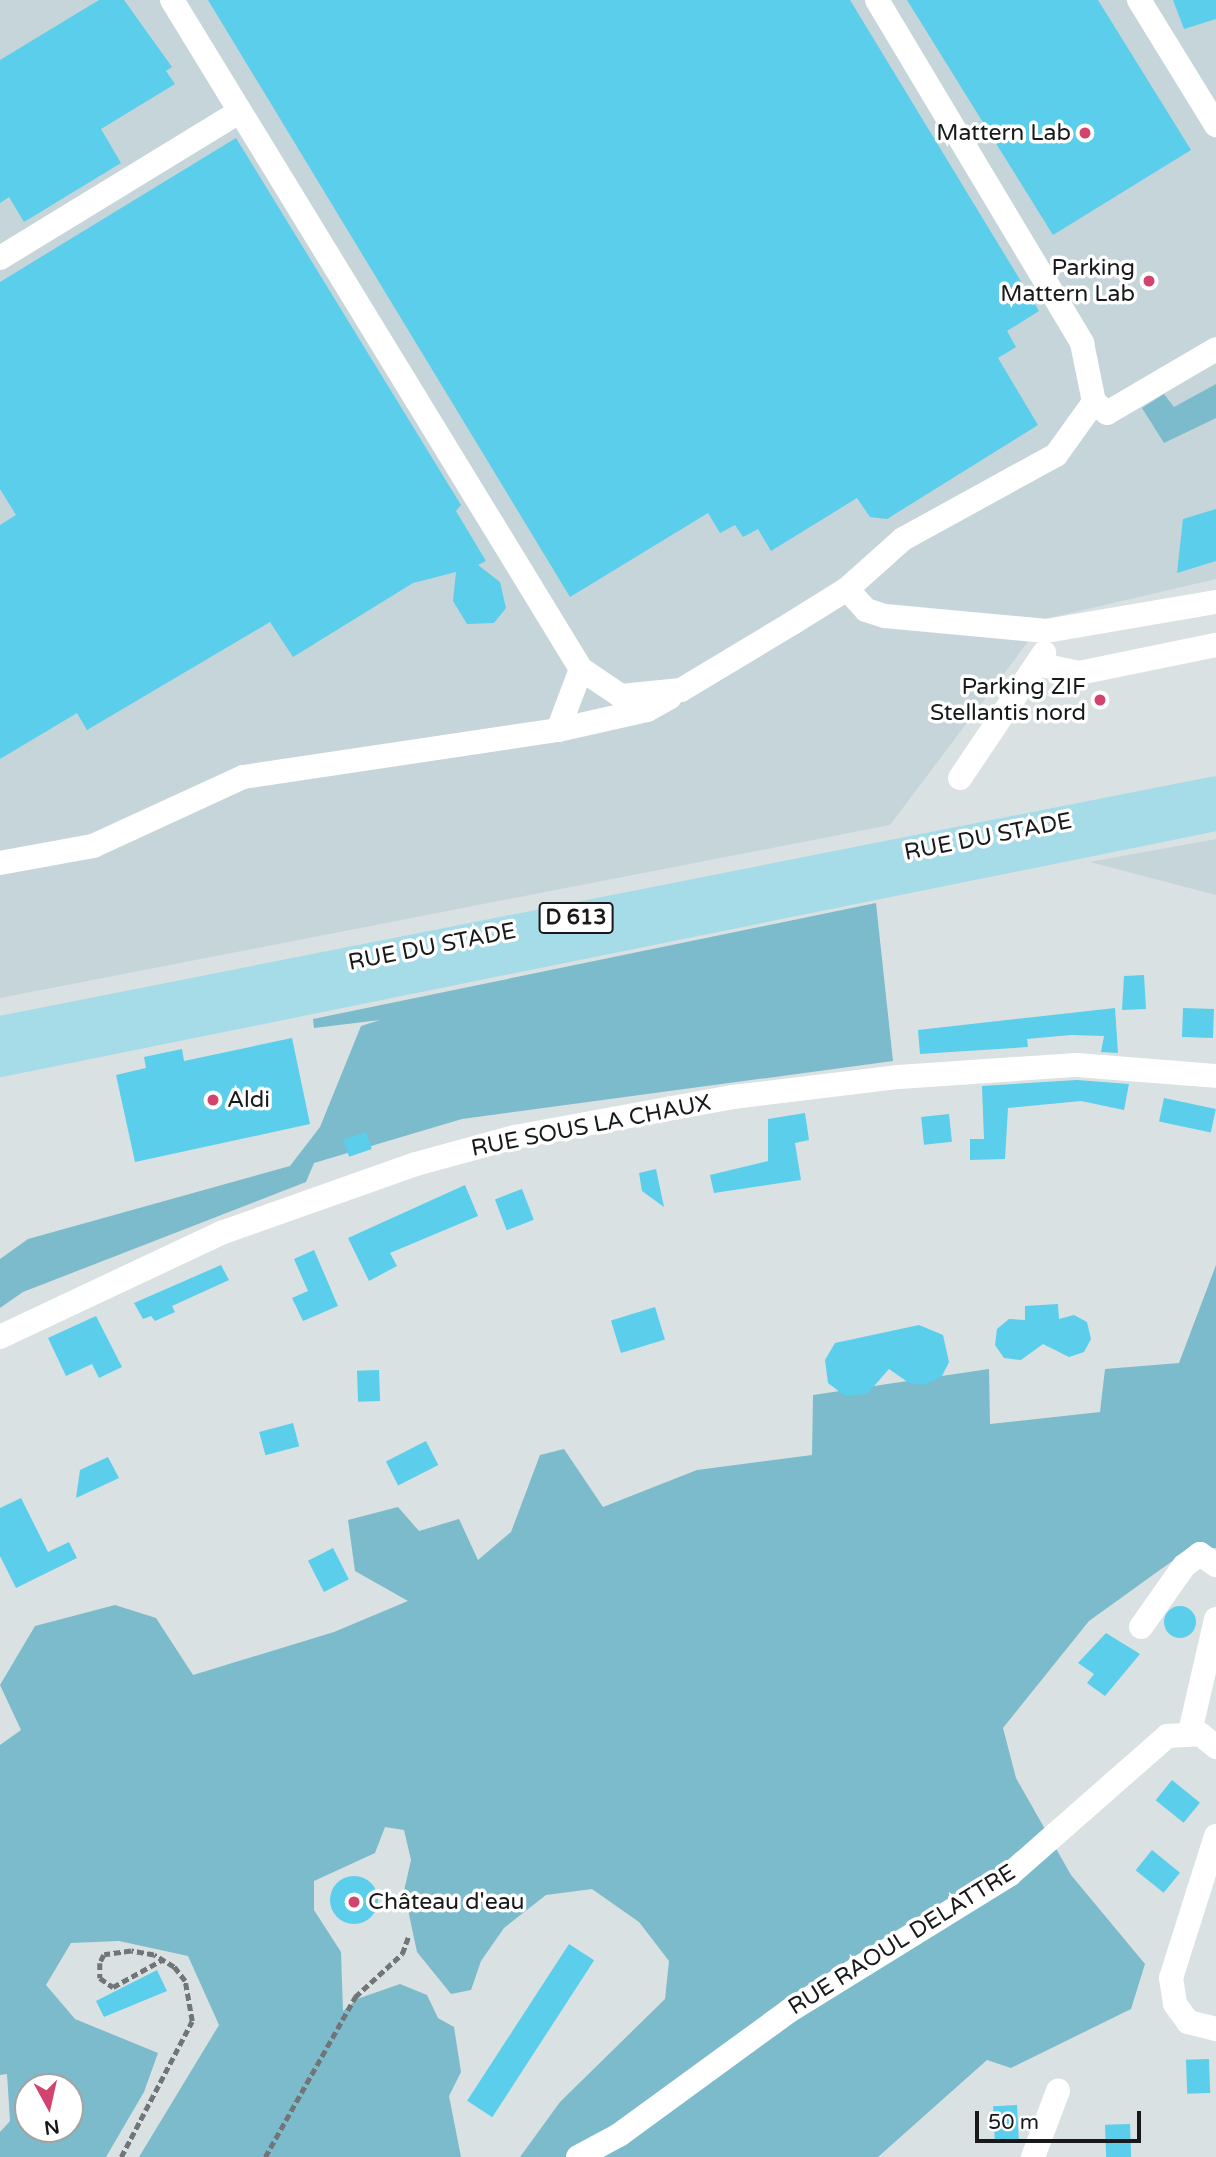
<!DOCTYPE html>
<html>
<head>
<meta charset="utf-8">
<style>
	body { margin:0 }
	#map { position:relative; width:1216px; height:2157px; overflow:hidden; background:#dae1e3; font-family:"Varela Round",sans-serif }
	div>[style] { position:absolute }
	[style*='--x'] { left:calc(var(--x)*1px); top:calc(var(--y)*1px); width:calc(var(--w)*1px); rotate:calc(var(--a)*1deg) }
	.built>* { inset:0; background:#c5d5da }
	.green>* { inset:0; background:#7cbbcb }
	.building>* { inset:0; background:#5aceea; transform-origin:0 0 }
	.round { border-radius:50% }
	.path>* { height:4.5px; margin-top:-2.25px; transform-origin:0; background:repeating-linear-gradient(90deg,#717577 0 7px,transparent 0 10.5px) }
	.minor>* { height:24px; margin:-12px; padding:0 12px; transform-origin:12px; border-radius:12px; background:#fff }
	.major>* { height:32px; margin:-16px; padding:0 16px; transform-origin:16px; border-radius:16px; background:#a6dbe8 }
	.dots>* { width:19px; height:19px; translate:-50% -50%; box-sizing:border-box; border:4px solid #fff; border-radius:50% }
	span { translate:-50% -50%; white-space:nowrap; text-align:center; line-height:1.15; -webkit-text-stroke:7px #fff; paint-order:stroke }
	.shield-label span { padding:2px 5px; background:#fff; border:2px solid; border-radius:5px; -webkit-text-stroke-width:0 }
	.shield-label { font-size:21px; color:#17191a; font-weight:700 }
	.poi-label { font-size:23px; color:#17191a }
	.right { translate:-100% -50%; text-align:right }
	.left { translate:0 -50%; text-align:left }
	.street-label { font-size:23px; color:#17191a }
	.north { position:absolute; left:14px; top:2073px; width:70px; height:70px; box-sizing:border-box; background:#fff; border:2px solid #a2a3a3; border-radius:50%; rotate:172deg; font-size:19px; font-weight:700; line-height:28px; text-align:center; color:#17191a }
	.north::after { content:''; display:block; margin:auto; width:24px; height:32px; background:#d2446f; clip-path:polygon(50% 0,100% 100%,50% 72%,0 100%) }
	.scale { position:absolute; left:975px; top:2111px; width:166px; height:32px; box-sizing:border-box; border:4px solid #17191a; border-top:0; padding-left:9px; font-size:21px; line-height:24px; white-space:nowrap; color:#17191a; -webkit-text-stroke:5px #fff; paint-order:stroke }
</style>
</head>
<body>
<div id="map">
	<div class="built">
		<div style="clip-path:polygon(0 0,1216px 0,1216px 579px,1045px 619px,890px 825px,0 998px)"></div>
		<div style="clip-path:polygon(1216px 839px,1216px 895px,1090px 862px)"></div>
	</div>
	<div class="green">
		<div style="clip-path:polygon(1216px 384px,1216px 418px,1164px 443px,1142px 408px,1164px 394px,1174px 407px)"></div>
		<div style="clip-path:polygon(876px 903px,893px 1061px,462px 1119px,314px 1163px,306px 1182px,23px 1292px,0 1308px,0 1259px,28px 1239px,290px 1166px,320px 1127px,361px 1026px,380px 1020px,314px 1028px,313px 1019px)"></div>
		<div style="clip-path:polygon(evenodd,1216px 1265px,1216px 1548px,1189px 1549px,1089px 1621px,1003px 1728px,1016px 1778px,1071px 1875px,1145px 1964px,1131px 2009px,1011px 2068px,987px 2060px,878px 2157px,520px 2157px,560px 2102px,665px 1999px,669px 1961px,639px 1922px,592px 1889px,546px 1895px,504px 1928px,481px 1961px,471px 1990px,451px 1994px,417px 1952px,404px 1891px,411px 1860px,404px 1830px,385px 1827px,375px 1853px,314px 1881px,314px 1910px,341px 1952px,343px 2011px,357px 1999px,400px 1984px,427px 1995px,438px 2018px,454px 2027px,461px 2072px,449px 2096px,461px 2157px,139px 2157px,219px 2025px,188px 1956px,119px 1941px,71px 1943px,46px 1985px,75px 2019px,158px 2053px,144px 2092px,106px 2157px,0 2157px,0 2132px,10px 2121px,7px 2074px,0 2075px,0 1745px,21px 1730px,0 1685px,35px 1626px,115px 1605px,156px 1618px,193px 1675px,334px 1632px,408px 1601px,355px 1571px,348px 1520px,398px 1507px,419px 1531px,459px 1519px,478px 1560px,511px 1532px,540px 1455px,564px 1449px,603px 1507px,697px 1470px,812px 1455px,813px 1395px,989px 1369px,990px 1424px,1100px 1412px,1105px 1369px,1179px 1363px,1216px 1265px,28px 2087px,70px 2087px,70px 2129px,28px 2129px,28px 2087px)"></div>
	</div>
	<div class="building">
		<div style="clip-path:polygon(99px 0,124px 0,172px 67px,166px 71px,175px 84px,101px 129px,121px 163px,24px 222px,9px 197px,0 203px,0 60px)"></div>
		<div style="clip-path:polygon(208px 0,850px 0,1039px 311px,1007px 331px,1016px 347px,998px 358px,1038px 425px,887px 519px,870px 517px,857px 498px,771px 551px,758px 529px,743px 537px,735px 525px,720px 533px,708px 513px,570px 597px)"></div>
		<div style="clip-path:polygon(907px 0,1098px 0,1191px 150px,1053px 235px)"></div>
		<div style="clip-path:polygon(1173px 0,1216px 0,1216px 19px,1184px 29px)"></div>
		<div style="clip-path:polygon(236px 138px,461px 505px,456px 511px,486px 561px,478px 565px,500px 582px,506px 608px,494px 623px,467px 624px,453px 601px,456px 572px,413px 583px,293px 657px,270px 622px,87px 730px,77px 713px,0 759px,0 525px,16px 515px,0 489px,0 282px)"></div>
		<div style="clip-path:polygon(1216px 509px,1216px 561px,1177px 573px,1183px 519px)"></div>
		<div style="clip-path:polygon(1144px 975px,1146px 1009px,1122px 1010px,1124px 976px)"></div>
		<div style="clip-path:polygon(1115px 1008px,1118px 1053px,1101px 1052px,1104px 1036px,1071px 1035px,1027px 1039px,1028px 1047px,920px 1054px,918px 1030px)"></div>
		<div style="left:1183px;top:1008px;width:31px;height:29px;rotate:2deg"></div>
		<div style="clip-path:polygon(292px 1038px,310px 1124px,135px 1162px,116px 1075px,146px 1068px,144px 1057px,182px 1049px,184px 1061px)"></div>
		<div style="clip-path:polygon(1077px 1080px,1129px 1084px,1124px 1110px,1081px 1101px,1008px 1108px,1005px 1159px,970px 1160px,970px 1139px,984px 1139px,982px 1086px)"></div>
		<div style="left:1164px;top:1098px;width:53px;height:24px;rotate:12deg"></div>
		<div style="clip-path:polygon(805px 1113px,809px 1140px,795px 1143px,801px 1180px,714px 1193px,710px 1175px,768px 1161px,768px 1119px)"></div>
		<div style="left:949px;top:1114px;width:28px;height:28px;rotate:84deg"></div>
		<div style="left:366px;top:1132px;width:18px;height:24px;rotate:71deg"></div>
		<div style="clip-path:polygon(656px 1169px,664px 1207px,642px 1191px,639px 1173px)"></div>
		<div style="clip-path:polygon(465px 1185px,478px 1216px,390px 1253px,397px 1266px,369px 1281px,348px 1238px)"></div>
		<div style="left:522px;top:1189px;width:33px;height:29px;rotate:69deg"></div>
		<div style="clip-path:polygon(314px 1250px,338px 1306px,303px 1321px,292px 1298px,308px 1291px,294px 1259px)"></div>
		<div style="clip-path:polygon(221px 1265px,229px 1280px,172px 1306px,175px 1312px,155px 1321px,151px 1316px,143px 1319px,134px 1303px)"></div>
		<div style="clip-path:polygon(1058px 1304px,1059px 1319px,1074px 1315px,1087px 1322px,1091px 1339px,1084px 1352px,1069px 1357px,1043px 1344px,1021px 1360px,1004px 1358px,995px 1345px,997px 1329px,1009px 1319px,1025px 1320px,1025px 1306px)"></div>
		<div style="left:655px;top:1307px;width:34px;height:46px;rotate:73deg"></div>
		<div style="clip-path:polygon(96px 1316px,122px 1367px,99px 1378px,92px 1364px,66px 1376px,48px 1338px)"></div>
		<div style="clip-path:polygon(919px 1325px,943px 1335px,949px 1362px,942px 1376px,924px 1385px,909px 1383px,889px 1369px,867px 1394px,845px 1396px,828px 1383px,825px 1360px,835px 1343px)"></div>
		<div style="left:379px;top:1370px;width:31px;height:22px;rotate:88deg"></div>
		<div style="left:293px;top:1423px;width:24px;height:35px;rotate:75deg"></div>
		<div style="left:426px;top:1441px;width:27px;height:45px;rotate:63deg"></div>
		<div style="clip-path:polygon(108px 1457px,119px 1478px,76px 1498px,80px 1470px)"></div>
		<div style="clip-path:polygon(21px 1498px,48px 1552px,69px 1542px,77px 1558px,16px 1588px,0 1556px,0 1508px)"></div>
		<div style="left:333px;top:1548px;width:35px;height:28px;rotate:63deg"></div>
		<div class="round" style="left:1164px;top:1606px;width:32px;height:32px"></div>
		<div style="clip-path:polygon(1106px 1633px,1140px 1654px,1105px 1696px,1087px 1683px,1094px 1674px,1078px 1663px)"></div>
		<div style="left:1172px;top:1780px;width:36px;height:26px;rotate:39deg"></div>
		<div style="left:1152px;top:1850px;width:36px;height:26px;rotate:39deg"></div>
		<div class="round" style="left:330px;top:1876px;width:48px;height:48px"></div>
		<div style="left:569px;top:1944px;width:30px;height:187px;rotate:33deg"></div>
		<div style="clip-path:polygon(157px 1970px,167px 1991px,104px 2017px,96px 2001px)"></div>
		<div style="left:1209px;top:2059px;width:34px;height:23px;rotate:88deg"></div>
		<div style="left:1017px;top:2105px;width:36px;height:24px;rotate:87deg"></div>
		<div style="left:1130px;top:2124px;width:33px;height:25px;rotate:88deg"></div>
	</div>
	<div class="path">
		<div style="--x:121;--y:2157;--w:153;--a:-62.4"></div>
		<div style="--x:192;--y:2021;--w:41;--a:-99.9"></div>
		<div style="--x:185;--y:1981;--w:18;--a:-128"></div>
		<div style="--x:174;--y:1967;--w:23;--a:-149"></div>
		<div style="--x:154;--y:1955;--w:23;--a:-170"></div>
		<div style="--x:131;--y:1951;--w:27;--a:172"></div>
		<div style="--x:104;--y:1955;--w:9;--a:117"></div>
		<div style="--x:100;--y:1963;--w:15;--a:90"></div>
		<div style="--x:100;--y:1978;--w:16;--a:35"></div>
		<div style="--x:113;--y:1987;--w:56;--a:-28.9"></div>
		<div style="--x:265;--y:2157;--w:184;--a:-60.6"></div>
		<div style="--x:355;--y:1997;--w:64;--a:-42.5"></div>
		<div style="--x:402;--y:1954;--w:20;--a:-70"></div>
	</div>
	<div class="minor">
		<div style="--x:172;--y:0;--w:784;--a:58.56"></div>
		<div style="--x:581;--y:669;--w:48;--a:34"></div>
		<div style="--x:621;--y:696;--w:60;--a:-5.7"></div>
		<div style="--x:681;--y:690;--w:132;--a:-31"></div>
		<div style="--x:794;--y:622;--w:62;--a:-31.9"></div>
		<div style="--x:847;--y:589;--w:75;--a:-41.8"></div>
		<div style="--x:903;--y:539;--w:175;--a:-28.8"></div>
		<div style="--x:1056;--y:455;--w:65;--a:-54.4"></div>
		<div style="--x:877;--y:0;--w:400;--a:59.1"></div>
		<div style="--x:1082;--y:343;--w:60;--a:78.5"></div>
		<div style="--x:1094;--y:402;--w:17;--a:40"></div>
		<div style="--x:1107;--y:413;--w:126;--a:-30.4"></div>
		<div style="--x:1139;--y:0;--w:147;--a:58.4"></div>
		<div style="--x:0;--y:258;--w:280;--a:-31.4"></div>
		<div style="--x:847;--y:589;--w:28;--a:48"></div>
		<div style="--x:866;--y:610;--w:20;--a:18"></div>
		<div style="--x:885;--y:616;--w:162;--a:5.3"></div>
		<div style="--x:1046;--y:631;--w:172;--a:-9.7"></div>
		<div style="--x:1037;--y:664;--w:43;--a:12.1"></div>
		<div style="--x:1079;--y:673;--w:140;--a:-11.6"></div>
		<div style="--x:558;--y:730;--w:91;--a:-12.7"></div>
		<div style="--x:647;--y:710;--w:26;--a:-29"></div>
		<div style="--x:960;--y:778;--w:151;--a:-56.1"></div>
		<div style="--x:0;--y:863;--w:95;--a:-10.4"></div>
		<div style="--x:93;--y:846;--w:165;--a:-24.7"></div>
		<div style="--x:243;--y:777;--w:318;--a:-8.5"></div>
		<div style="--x:558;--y:730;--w:65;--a:-69.3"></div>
		<div style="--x:0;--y:1337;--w:244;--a:-25.2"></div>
		<div style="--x:221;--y:1233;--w:207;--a:-19.5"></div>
		<div style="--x:416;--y:1164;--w:103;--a:-15.3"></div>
		<div style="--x:515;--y:1137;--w:222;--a:-10.4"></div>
		<div style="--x:733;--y:1097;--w:167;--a:-6.9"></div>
		<div style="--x:899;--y:1077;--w:178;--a:-3.9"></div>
		<div style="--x:1077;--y:1065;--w:139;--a:4.5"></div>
		<div style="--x:1141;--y:1627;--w:75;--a:-54.8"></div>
		<div style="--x:1184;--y:1566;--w:20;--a:-37"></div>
		<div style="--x:1200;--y:1554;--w:19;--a:35"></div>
		<div style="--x:1190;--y:1732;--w:116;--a:-77"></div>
		<div style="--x:1216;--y:1836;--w:149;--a:107.6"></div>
		<div style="--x:1171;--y:1978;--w:26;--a:81"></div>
		<div style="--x:1175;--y:2004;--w:22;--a:54"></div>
		<div style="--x:1188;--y:2022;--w:29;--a:14"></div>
		<div style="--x:578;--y:2157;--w:47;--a:-28.2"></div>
		<div style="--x:619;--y:2135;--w:210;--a:-36.1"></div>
		<div style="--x:789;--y:2011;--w:259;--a:-31.7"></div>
		<div style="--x:1009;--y:1875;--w:210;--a:-41.3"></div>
		<div style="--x:1167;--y:1736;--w:33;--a:-3"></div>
		<div style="--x:1200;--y:1734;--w:21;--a:39"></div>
		<div style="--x:1033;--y:2157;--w:71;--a:-69.3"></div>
	</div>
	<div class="major">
		<div style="--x:0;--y:1032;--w:1239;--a:-11.16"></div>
		<div style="--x:0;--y:1061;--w:1241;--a:-11.44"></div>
	</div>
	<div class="dots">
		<div style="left:1085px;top:133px;background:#d2446f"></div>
		<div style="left:1149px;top:281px;background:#d2446f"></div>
		<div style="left:1100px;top:700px;background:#d2446f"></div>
		<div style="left:213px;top:1100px;background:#d2446f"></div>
		<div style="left:354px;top:1902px;background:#d2446f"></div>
	</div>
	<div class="shield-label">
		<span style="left:576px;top:918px">D 613</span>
	</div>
	<div class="poi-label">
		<span class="right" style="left:1071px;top:133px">Mattern Lab</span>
		<span class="right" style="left:1135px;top:281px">Parking<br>Mattern Lab</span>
		<span class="right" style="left:1086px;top:700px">Parking ZIF<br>Stellantis nord</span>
		<span class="left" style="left:227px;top:1100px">Aldi</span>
		<span class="left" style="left:368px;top:1902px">Château d'eau</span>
	</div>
	<div class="street-label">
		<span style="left:988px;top:837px;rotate:-11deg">RUE DU STADE</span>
		<span style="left:432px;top:947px;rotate:-11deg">RUE DU STADE</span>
		<span style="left:591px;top:1126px;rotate:-11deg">RUE SOUS LA CHAUX</span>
		<span style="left:902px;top:1940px;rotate:-32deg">RUE RAOUL DELATTRE</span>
	</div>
	<div class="north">N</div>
	<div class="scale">50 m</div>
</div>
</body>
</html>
